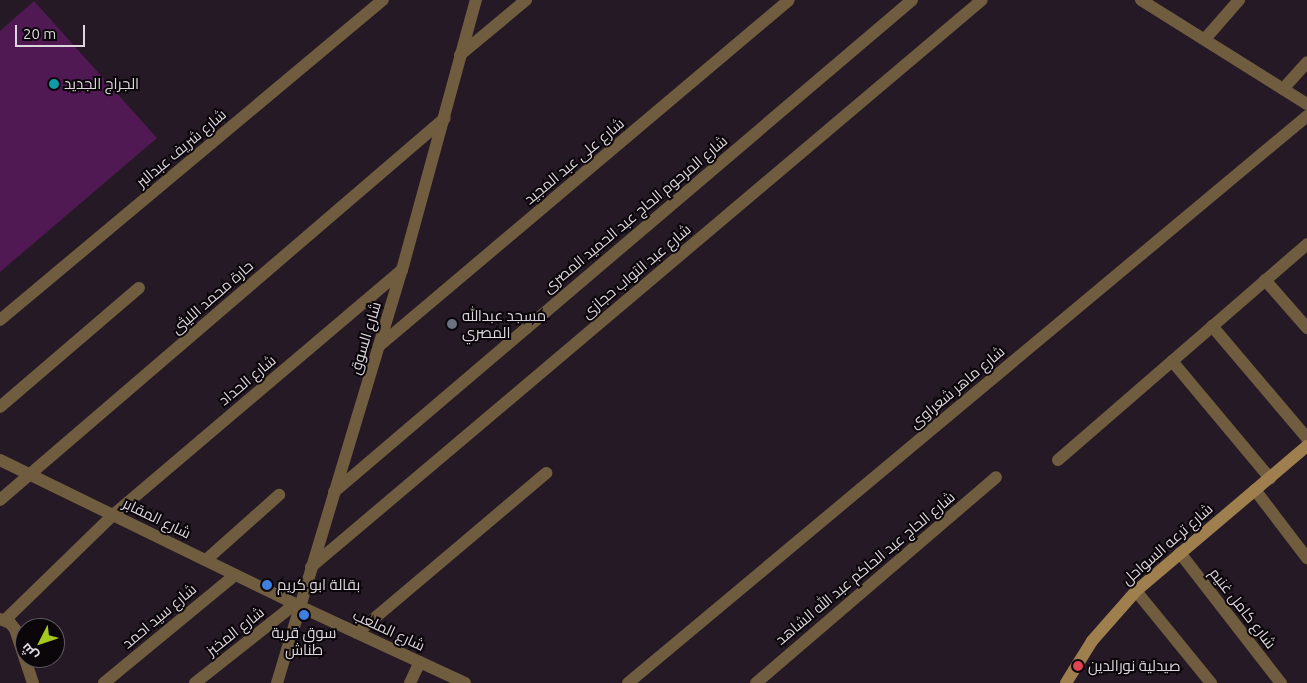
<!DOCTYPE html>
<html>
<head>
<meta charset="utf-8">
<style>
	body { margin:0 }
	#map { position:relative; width:1307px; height:683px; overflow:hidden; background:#241924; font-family:Ubuntu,Cairo,sans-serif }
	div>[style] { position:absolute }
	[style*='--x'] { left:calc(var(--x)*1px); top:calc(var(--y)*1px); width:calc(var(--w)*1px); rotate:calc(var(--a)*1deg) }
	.building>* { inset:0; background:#511954 }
	.street>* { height:12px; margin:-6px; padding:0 6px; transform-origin:6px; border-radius:6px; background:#705c3e }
	.secondary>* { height:12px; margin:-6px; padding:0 6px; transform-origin:6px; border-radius:6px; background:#a07f4e }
	.dots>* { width:14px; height:14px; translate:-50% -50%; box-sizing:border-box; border:2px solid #0a060a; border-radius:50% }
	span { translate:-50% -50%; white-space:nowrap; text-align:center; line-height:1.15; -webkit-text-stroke:4px #0a060a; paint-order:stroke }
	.poi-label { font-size:15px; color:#ded6de }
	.left { translate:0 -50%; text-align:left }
	.street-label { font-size:15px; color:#ded6de }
	.north { position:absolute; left:15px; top:618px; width:50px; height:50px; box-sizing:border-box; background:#0a060a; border:1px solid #5f595f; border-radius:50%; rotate:229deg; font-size:14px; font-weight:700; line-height:20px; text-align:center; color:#ded6de }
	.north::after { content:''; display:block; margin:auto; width:18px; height:22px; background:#a7c81f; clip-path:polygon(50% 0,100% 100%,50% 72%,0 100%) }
	.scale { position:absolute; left:15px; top:25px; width:70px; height:22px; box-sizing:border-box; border:2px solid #ded6de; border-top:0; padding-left:6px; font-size:15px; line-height:18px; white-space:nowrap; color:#ded6de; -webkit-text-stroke:4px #0a060a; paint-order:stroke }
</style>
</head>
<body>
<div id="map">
	<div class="building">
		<div style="clip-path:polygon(34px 1px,157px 138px,0 272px,0 31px)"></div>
	</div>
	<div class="street">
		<div style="--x:1141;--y:0;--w:196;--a:32.1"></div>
		<div style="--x:1205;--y:39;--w:52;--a:-48.9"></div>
		<div style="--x:460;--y:55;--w:86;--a:-39.8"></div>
		<div style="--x:1283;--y:89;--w:36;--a:-48"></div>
		<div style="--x:1265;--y:280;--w:64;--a:48.8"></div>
		<div style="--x:0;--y:320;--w:499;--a:-39.9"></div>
		<div style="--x:1212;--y:326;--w:147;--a:49.7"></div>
		<div style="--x:379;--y:346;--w:536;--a:-40.16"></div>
		<div style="--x:1172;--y:361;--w:153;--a:50.1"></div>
		<div style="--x:0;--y:407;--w:183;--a:-40.6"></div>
		<div style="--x:0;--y:460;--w:333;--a:26"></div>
		<div style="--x:299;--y:606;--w:183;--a:24.9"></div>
		<div style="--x:1058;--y:460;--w:330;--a:-40.9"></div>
		<div style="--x:1255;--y:490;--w:86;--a:52.6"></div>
		<div style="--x:334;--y:492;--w:759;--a:-40.4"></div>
		<div style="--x:0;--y:500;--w:586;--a:-40.64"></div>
		<div style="--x:1180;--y:553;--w:165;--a:52.2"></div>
		<div style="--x:206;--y:560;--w:98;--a:-41.7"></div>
		<div style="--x:311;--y:567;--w:878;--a:-40.2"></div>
		<div style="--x:1136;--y:591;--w:119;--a:50.8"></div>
		<div style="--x:0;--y:619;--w:11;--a:22"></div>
		<div style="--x:10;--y:623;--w:8;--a:50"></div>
		<div style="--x:15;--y:629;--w:57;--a:71.6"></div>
		<div style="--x:5;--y:620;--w:151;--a:-44.2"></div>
		<div style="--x:113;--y:515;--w:379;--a:-40.3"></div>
		<div style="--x:357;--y:633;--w:248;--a:-40.2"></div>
		<div style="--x:104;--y:683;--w:170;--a:-39.5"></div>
		<div style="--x:195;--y:683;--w:127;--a:-38.3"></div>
		<div style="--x:277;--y:683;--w:432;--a:-73.2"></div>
		<div style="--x:402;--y:270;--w:280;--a:-74.7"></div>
		<div style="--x:410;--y:683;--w:23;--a:-65"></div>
		<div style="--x:628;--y:683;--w:885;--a:-39.86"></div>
		<div style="--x:756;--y:683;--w:316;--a:-40.6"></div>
	</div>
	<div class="secondary">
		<div style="--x:1066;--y:683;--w:49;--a:-58.2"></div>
		<div style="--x:1092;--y:641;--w:67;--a:-48.7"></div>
		<div style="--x:1136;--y:591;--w:224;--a:-40.3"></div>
	</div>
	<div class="dots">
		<div style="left:54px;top:84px;background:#0f9aa8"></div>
		<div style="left:452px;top:324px;background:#6b7280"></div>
		<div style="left:267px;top:585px;background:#3f7fe0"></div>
		<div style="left:304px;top:615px;background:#3f7fe0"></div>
		<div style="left:1078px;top:666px;background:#e0444e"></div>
	</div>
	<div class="poi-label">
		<span class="left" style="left:64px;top:84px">الجراج الجديد</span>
		<span class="left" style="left:462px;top:324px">مسجد عبدالله<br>المصري</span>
		<span class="left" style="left:277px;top:585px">بقالة ابو كريم</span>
		<span style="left:304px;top:641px">سوق قرية<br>طناش</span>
		<span class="left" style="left:1088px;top:666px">صيدلية نورالدين</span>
	</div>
	<div class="street-label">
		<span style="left:181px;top:148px;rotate:-40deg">شارع شريف عبدالبر</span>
		<span style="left:574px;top:161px;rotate:-40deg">شارع على عبد المجيد</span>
		<span style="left:635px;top:214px;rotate:-40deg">شارع المرحوم الحاج عبد الحميد المصرى</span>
		<span style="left:636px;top:271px;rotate:-40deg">شارع عبد التواب حجازى</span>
		<span style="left:212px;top:297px;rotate:-41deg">حارة محمد الليثى</span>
		<span style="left:365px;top:338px;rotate:-73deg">شارع السوق</span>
		<span style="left:247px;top:380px;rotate:-40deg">شارع الحداد</span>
		<span style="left:957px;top:387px;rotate:-40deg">شارع ماهر شعراوى</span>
		<span style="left:157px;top:518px;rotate:26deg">شارع المقابر</span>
		<span style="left:1167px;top:544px;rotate:-41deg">شارع ترعه السواحل</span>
		<span style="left:865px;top:568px;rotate:-40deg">شارع الحاج عبد الحاكم عبد الله الشاهد</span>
		<span style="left:1243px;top:608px;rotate:52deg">شارع كامل غنيم</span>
		<span style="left:159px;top:616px;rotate:-40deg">شارع سيد احمد</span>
		<span style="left:389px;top:630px;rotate:25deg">شارع الملعب</span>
		<span style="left:235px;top:631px;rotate:-38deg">شارع المخبز</span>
	</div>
	<div class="north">ش</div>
	<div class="scale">20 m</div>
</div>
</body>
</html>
